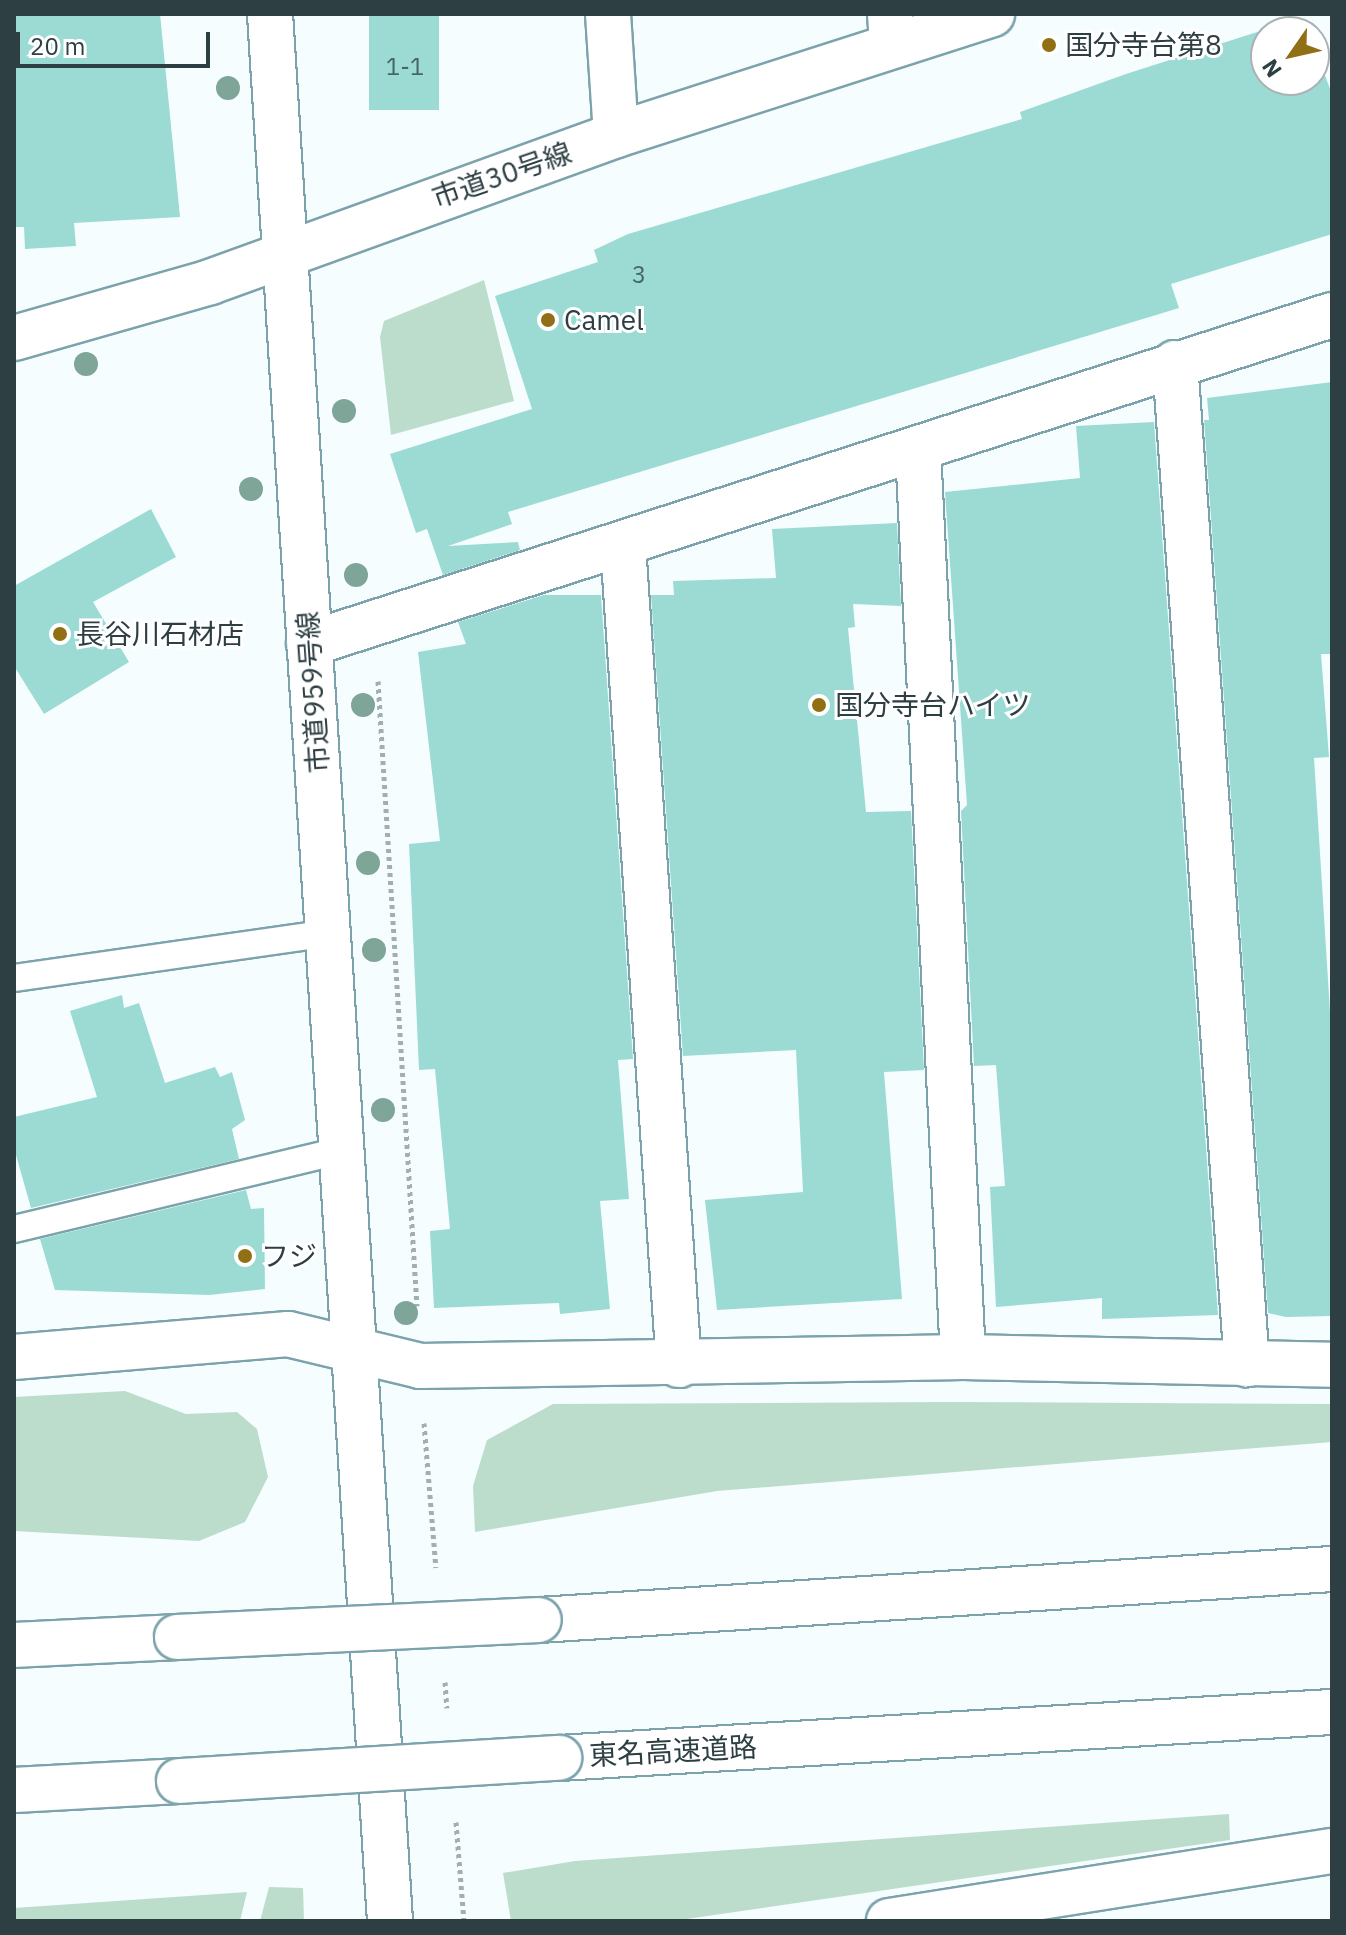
<!DOCTYPE html>
<html>
<head>
<meta charset="utf-8">
<style>
	body { margin:0 }
	#map { position:relative; width:1346px; height:1935px; overflow:hidden; background:#f5fdff; font-family:"IBM Plex Sans","Noto Sans JP",sans-serif }
	div>[style] { position:absolute }
	[style*='--x'] { left:calc(var(--x)*1px); top:calc(var(--y)*1px); width:calc(var(--w)*1px); rotate:calc(var(--a)*1deg) }
	.green>* { inset:0; background:#bcddcc }
	.building>* { inset:0; background:#9bdbd4; transform-origin:0 0 }
	.path>* { height:5px; margin-top:-2.5px; transform-origin:0; background:repeating-linear-gradient(90deg,#a2aeb1 0 4px,transparent 0 8px) }
	.roads { filter:drop-shadow(2px 0 #7ca3ac) drop-shadow(-2px 0 #7ca3ac) drop-shadow(0 2px #7ca3ac) drop-shadow(0 -2px #7ca3ac) }
	.lane>* { height:26px; margin:-13px; padding:0 13px; transform-origin:13px; border-radius:13px; background:#fff }
	.street>* { height:44px; margin:-22px; padding:0 22px; transform-origin:22px; border-radius:22px; background:#fff }
	.secondary>* { height:44px; margin:-22px; padding:0 22px; transform-origin:22px; border-radius:22px; background:#fff }
	.highway>* { height:44px; margin:-22px; padding:0 22px; transform-origin:22px; border-radius:22px; background:#fff }
	.bridges { filter:drop-shadow(2px 0 #7ca3ac) drop-shadow(-2px 0 #7ca3ac) drop-shadow(0 2px #7ca3ac) drop-shadow(0 -2px #7ca3ac) }
	.highway-bridge>* { height:44px; margin:-22px; padding:0 22px; transform-origin:22px; border-radius:22px; background:#fff }
	.trees>* { width:24px; height:24px; margin:-12px; border-radius:50%; background:#7fa498 }
	.dots>* { width:22px; height:22px; translate:-50% -50%; box-sizing:border-box; border:4px solid #fff; border-radius:50% }
	span { translate:-50% -50%; white-space:nowrap; text-align:center; line-height:1.15; -webkit-text-stroke:6px #fff; paint-order:stroke }
	.number-label { font-size:24px; color:#496667 }
	.number-label span { -webkit-text-stroke-width:0 }
	.poi-label { font-size:28px; color:#2e3f43 }
	.left { translate:0 -50%; text-align:left }
	.street-label { font-size:28px; color:#2e3f43 }
	.frame { position:absolute; inset:0; border:16px solid #2e3f43; pointer-events:none }
	.north { position:absolute; left:1250px; top:16px; width:80px; height:80px; box-sizing:border-box; background:#fff; border:2px solid #abb2b4; border-radius:50%; rotate:236deg; font-size:22px; font-weight:700; line-height:32px; text-align:center; color:#2e3f43 }
	.north::after { content:''; display:block; margin:auto; width:28px; height:36px; background:#916f15; clip-path:polygon(50% 0,100% 100%,50% 72%,0 100%) }
	.scale { position:absolute; left:16px; top:32px; width:194px; height:36px; box-sizing:border-box; border:4px solid #2e3f43; border-top:0; padding-left:10px; font-size:24px; line-height:28px; white-space:nowrap; color:#2e3f43; -webkit-text-stroke:6px #fff; paint-order:stroke }
</style>
</head>
<body>
<div id="map">
	<div class="green">
		<div style="clip-path:polygon(484px 280px,514px 401px,391px 435px,380px 337px,384px 321px)"></div>
		<div style="clip-path:polygon(125px 1391px,186px 1414px,237px 1412px,257px 1429px,268px 1477px,245px 1522px,199px 1541px,14px 1531px,14px 1397px)"></div>
		<div style="clip-path:polygon(949px 1402px,1332px 1404px,1332px 1442px,717px 1491px,475px 1532px,473px 1486px,487px 1440px,553px 1404px)"></div>
		<div style="clip-path:polygon(1229px 1814px,1230px 1840px,673px 1921px,511px 1921px,503px 1873px,575px 1861px)"></div>
		<div style="clip-path:polygon(269px 1887px,303px 1888px,304px 1921px,260px 1921px)"></div>
		<div style="clip-path:polygon(247px 1892px,240px 1921px,14px 1921px,14px 1908px)"></div>
	</div>
	<div class="building">
		<div style="clip-path:polygon(14px 14px,160px 14px,180px 217px,74px 223px,76px 246px,25px 249px,24px 227px,14px 227px)"></div>
		<div style="left:369px;top:14px;width:70px;height:96px"></div>
		<div style="clip-path:polygon(1295px 20px,1299px 32px,1266px 32px,1266px 80px,1314px 80px,1314px 71px,1323px 70px,1332px 94px,1332px 234px,1171px 284px,1179px 308px,508px 512px,512px 524px,448px 546px,518px 542px,520px 550px,443px 575px,427px 529px,416px 533px,390px 454px,532px 409px,495px 296px,598px 262px,594px 250px,628px 234px,1022px 119px,1020px 112px,1126px 74px)"></div>
		<div style="clip-path:polygon(1332px 382px,1332px 654px,1321px 654px,1329px 757px,1314px 758px,1332px 1043px,1332px 1316px,1286px 1317px,1268px 1313px,1204px 420px,1209px 420px,1207px 398px)"></div>
		<div style="clip-path:polygon(1154px 422px,1218px 1315px,1102px 1319px,1102px 1298px,996px 1307px,990px 1187px,1005px 1186px,996px 1065px,974px 1066px,961px 811px,967px 805px,945px 492px,1080px 478px,1076px 426px)"></div>
		<div style="clip-path:polygon(151px 509px,176px 557px,93px 602px,129px 662px,44px 714px,14px 666px,14px 586px)"></div>
		<div style="clip-path:polygon(897px 523px,901px 606px,853px 604px,855px 627px,848px 628px,866px 812px,911px 811px,924px 1070px,884px 1072px,902px 1299px,717px 1310px,705px 1200px,803px 1192px,796px 1050px,683px 1056px,651px 595px,674px 595px,673px 581px,776px 578px,772px 529px)"></div>
		<div style="clip-path:polygon(544px 595px,601px 595px,633px 1059px,618px 1060px,629px 1199px,600px 1201px,610px 1309px,560px 1314px,559px 1303px,434px 1308px,430px 1231px,450px 1229px,435px 1069px,419px 1070px,409px 844px,440px 841px,418px 652px,466px 644px,458px 622px)"></div>
		<div style="clip-path:polygon(122px 995px,124px 1008px,139px 1003px,165px 1083px,215px 1067px,220px 1077px,232px 1072px,245px 1120px,232px 1129px,239px 1159px,31px 1208px,14px 1148px,14px 1117px,97px 1097px,70px 1011px)"></div>
		<div style="clip-path:polygon(246px 1190px,251px 1209px,264px 1208px,265px 1289px,209px 1295px,55px 1290px,40px 1239px)"></div>
	</div>
	<div class="path">
		<div style="--x:378;--y:681;--w:626;--a:86.43"></div>
		<div style="--x:424;--y:1423;--w:145;--a:85.3"></div>
		<div style="--x:445;--y:1682;--w:26;--a:86"></div>
		<div style="--x:456;--y:1822;--w:99;--a:85.4"></div>
	</div>
	<div class="roads">
		<div class="lane">
			<div style="--x:14;--y:978;--w:319;--a:-8.1"></div>
			<div style="--x:14;--y:1229;--w:338;--a:-13.5"></div>
		</div>
		<div class="street">
			<div style="--x:608;--y:14;--w:121;--a:86.2"></div>
			<div style="--x:890;--y:14;--w:30;--a:86"></div>
			<div style="--x:1175;--y:363;--w:1004;--a:85.89"></div>
			<div style="--x:918;--y:450;--w:908;--a:87.16"></div>
			<div style="--x:623;--y:546;--w:821;--a:86.09"></div>
			<div style="--x:309;--y:644;--w:1075;--a:-17.83"></div>
			<div style="--x:14;--y:1357;--w:275;--a:-4.8"></div>
			<div style="--x:288;--y:1334;--w:136;--a:13.6"></div>
			<div style="--x:420;--y:1366;--w:543;--a:-0.95"></div>
			<div style="--x:963;--y:1357;--w:369;--a:1.2"></div>
			<div style="--x:889;--y:1921;--w:448;--a:-9"></div>
		</div>
		<div class="secondary">
			<div style="--x:270;--y:14;--w:1911;--a:86.4"></div>
			<div style="--x:14;--y:338;--w:204;--a:-15.9"></div>
			<div style="--x:210;--y:282;--w:432;--a:-19.9"></div>
			<div style="--x:616;--y:135;--w:395;--a:-17.8"></div>
		</div>
		<div class="highway">
			<div style="--x:539;--y:1620;--w:795;--a:-3.68"></div>
			<div style="--x:14;--y:1645;--w:163;--a:-2.8"></div>
			<div style="--x:559;--y:1758;--w:774;--a:-3.41"></div>
			<div style="--x:14;--y:1790;--w:165;--a:-3.1"></div>
		</div>
	</div>
	<div class="bridges">
		<div class="highway-bridge">
			<div style="--x:177;--y:1637;--w:362;--a:-2.7"></div>
			<div style="--x:179;--y:1781;--w:381;--a:-3.5"></div>
		</div>
	</div>
	<div class="trees">
		<div style="left:228px;top:88px"></div>
		<div style="left:86px;top:364px"></div>
		<div style="left:344px;top:411px"></div>
		<div style="left:251px;top:489px"></div>
		<div style="left:356px;top:575px"></div>
		<div style="left:363px;top:705px"></div>
		<div style="left:368px;top:863px"></div>
		<div style="left:374px;top:950px"></div>
		<div style="left:383px;top:1110px"></div>
		<div style="left:406px;top:1313px"></div>
	</div>
	<div class="dots">
		<div style="left:1049px;top:45px;background:#916f15"></div>
		<div style="left:548px;top:320px;background:#916f15"></div>
		<div style="left:60px;top:634px;background:#916f15"></div>
		<div style="left:819px;top:705px;background:#916f15"></div>
		<div style="left:245px;top:1256px;background:#916f15"></div>
	</div>
	<div class="number-label">
		<span style="left:405px;top:67px">1-1</span>
		<span style="left:639px;top:275px">3</span>
	</div>
	<div class="poi-label">
		<span class="left" style="left:1065px;top:45px">国分寺台第8</span>
		<span class="left" style="left:564px;top:320px">Camel</span>
		<span class="left" style="left:76px;top:634px">長谷川石材店</span>
		<span class="left" style="left:835px;top:705px">国分寺台ハイツ</span>
		<span class="left" style="left:261px;top:1256px">フジ</span>
	</div>
	<div class="street-label">
		<span style="left:502px;top:175px;rotate:-19deg">市道30号線</span>
		<span style="left:313px;top:692px;rotate:-94deg">市道959号線</span>
		<span style="left:673px;top:1751px;rotate:-3deg">東名高速道路</span>
	</div>
	<div class="frame"></div>
	<div class="north">N</div>
	<div class="scale">20 m</div>
</div>
</body>
</html>
